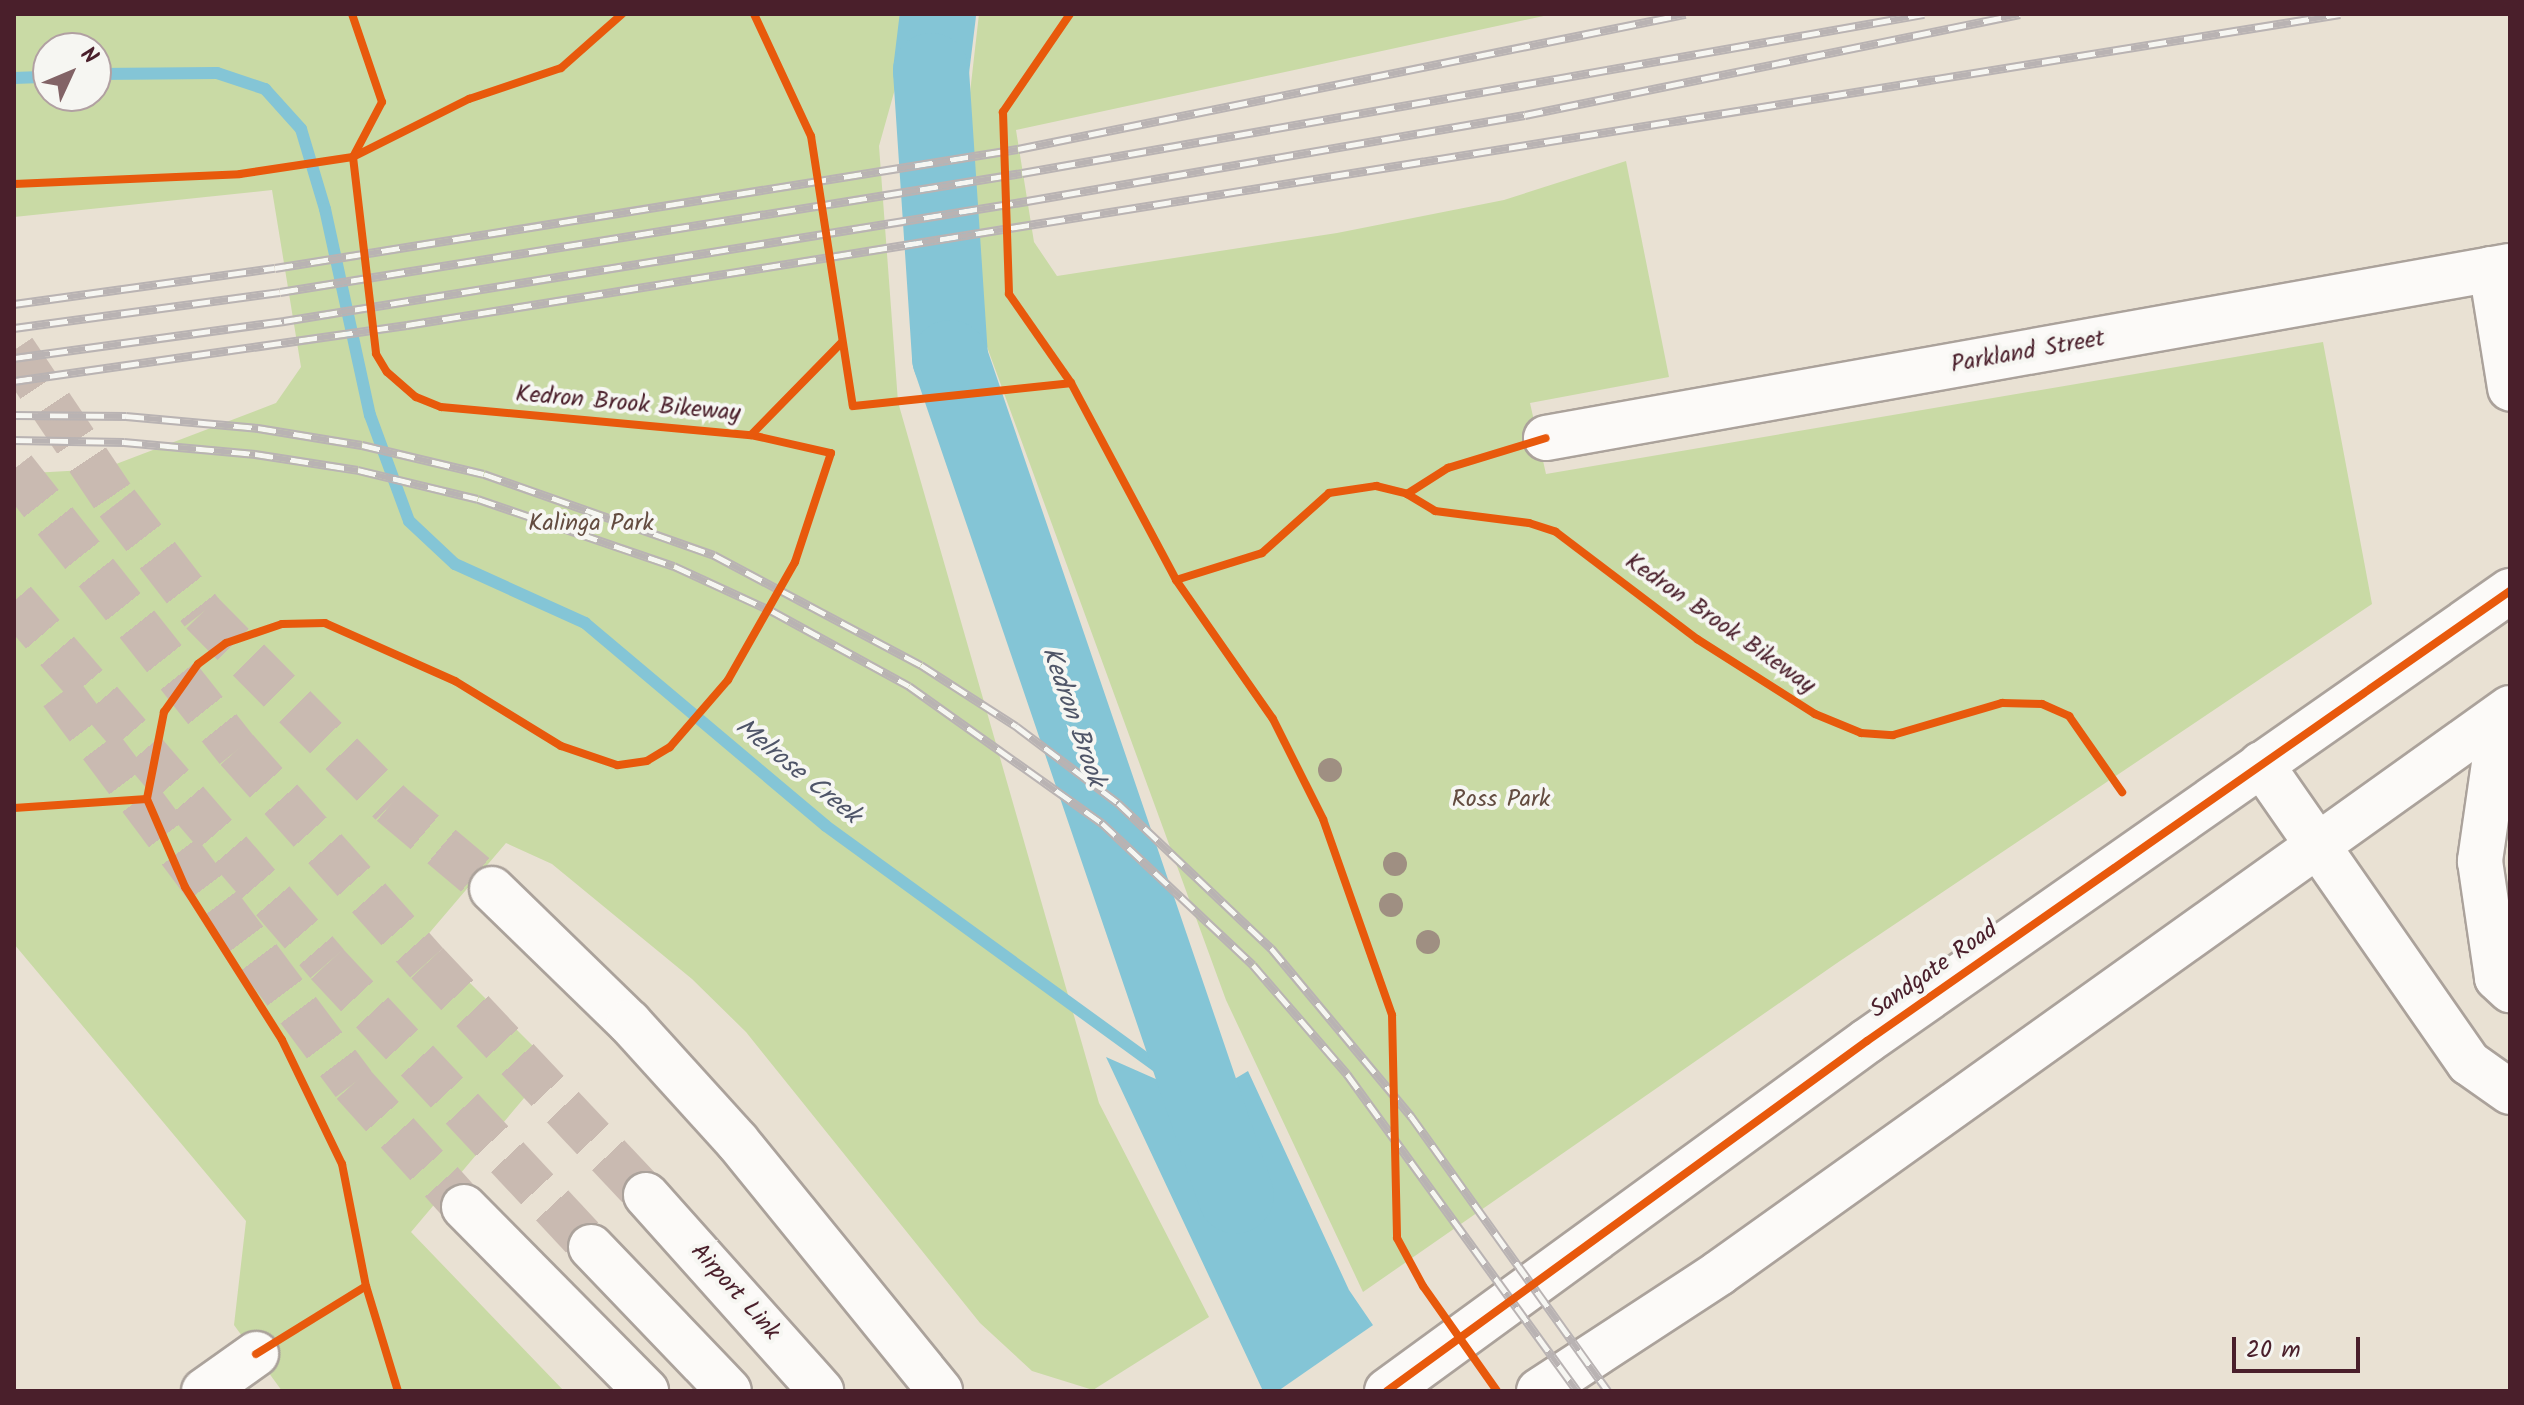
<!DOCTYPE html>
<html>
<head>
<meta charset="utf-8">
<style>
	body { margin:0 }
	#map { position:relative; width:2524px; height:1405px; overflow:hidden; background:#e9e1d3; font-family:Kalam,sans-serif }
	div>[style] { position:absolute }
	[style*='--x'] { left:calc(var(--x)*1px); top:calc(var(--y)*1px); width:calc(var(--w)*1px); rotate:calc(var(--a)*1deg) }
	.green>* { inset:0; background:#c9daa5 }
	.water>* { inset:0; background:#84c5d6 }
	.pier>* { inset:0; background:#e9e1d3 }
	.stream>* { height:12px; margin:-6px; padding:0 6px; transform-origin:6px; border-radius:6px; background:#84c5d6 }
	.river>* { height:76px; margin:-38px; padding:0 38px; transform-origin:38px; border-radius:38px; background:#84c5d6 }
	.highway-tunnel>* { height:44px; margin-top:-22px; transform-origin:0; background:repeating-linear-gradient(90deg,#c9bab1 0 44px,transparent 0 66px) }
	.roads { filter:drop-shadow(2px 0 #aba29b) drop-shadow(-2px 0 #aba29b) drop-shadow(0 2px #aba29b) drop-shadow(0 -2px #aba29b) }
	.minor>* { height:44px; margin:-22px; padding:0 22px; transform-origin:22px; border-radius:22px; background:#fcfaf8 }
	.highway>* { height:44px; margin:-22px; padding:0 22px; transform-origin:22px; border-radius:22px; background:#fcfaf8 }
	.rail>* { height:9px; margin-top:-4.5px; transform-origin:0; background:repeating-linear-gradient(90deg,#f6f6f2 0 18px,#b9b3b3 0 36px); box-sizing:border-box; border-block:2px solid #b9b3b3 }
	.cycleway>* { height:8px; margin:-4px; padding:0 4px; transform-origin:4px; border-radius:4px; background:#e8590c }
	.trees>* { width:24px; height:24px; margin:-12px; border-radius:50%; background:#9f8f82 }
	span { translate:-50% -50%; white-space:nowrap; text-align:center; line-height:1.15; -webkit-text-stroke:8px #f6f6f2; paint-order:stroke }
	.street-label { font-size:24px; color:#4a1f2b }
	.park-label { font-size:24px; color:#634c40 }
	.water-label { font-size:26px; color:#4f5568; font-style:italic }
	.frame { position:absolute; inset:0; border:16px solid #4a1f2b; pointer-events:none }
	.north { position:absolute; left:32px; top:32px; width:80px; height:80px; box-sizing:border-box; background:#f6f6f2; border:2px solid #b1a0a2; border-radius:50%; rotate:46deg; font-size:22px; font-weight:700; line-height:32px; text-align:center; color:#4a1f2b }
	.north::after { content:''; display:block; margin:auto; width:28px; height:36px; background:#826366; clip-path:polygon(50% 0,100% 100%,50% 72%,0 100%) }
	.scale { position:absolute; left:2232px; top:1337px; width:128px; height:36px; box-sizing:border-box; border:4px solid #4a1f2b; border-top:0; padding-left:10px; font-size:24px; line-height:28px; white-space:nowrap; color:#4a1f2b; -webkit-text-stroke:6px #f6f6f2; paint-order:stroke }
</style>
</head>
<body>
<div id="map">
	<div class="green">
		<div style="clip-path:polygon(evenodd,14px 14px,916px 14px,879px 146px,898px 402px,1099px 1103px,1209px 1317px,1093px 1390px,1032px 1371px,980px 1323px,746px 1032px,692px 979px,552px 864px,506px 843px,425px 938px,552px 1065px,411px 1232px,564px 1391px,282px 1391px,234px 1325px,246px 1221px,14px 944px,14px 474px,103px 469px,276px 403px,301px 367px,272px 190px,14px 217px,14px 14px,48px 48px,96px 48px,96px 96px,48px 96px,48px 48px)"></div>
		<div style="clip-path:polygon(979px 14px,1553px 14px,1016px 130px,1034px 242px,1057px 276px,1337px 233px,1504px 200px,1626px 161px,1669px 377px,1530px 403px,1546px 474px,2323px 342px,2372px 604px,1837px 963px,1363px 1292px,1226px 1000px,986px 344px,967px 119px)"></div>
	</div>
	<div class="water">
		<div style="clip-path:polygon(1106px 1057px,1201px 1099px,1248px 1071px,1349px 1290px,1418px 1391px,1263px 1391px)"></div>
	</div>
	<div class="pier">
		<div style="clip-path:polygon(1376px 1323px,1422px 1391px,1278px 1391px)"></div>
	</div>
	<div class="stream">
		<div style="--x:96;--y:74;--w:121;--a:-0.5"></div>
		<div style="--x:217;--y:73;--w:51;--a:18.4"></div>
		<div style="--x:265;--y:89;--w:54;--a:48"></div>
		<div style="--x:301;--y:129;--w:84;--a:73.3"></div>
		<div style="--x:325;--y:209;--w:211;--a:77.7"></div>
		<div style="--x:370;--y:415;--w:113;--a:69.8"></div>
		<div style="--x:409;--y:521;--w:63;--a:43.1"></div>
		<div style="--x:455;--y:564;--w:143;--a:24.4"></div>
		<div style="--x:585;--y:623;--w:315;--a:40.1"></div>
		<div style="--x:826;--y:826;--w:465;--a:36"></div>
		<div style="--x:14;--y:78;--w:34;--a:-2"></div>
	</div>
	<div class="river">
		<div style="--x:938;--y:14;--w:57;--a:97"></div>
		<div style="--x:931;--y:71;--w:288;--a:86.2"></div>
		<div style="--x:950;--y:358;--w:885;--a:71.16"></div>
	</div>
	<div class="highway-tunnel">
		<div style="--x:14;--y:350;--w:184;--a:56.1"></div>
		<div style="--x:117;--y:503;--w:139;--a:52.3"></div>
		<div style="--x:202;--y:613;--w:269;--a:45.3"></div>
		<div style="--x:391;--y:804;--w:132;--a:40.1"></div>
		<div style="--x:14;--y:469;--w:359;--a:51.6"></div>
		<div style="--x:237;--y:750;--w:285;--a:48.3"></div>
		<div style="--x:427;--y:963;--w:319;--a:46.7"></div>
		<div style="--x:14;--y:601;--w:479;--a:49.2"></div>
		<div style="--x:327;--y:964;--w:387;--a:47"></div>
		<div style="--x:61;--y:693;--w:488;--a:53.2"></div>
		<div style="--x:353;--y:1084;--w:166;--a:47.9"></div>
	</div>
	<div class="roads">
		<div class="minor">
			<div style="--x:2491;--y:269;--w:121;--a:80.9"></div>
			<div style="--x:1546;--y:438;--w:979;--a:-10.12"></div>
			<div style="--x:2501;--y:715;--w:148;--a:98.2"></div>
			<div style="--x:2480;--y:861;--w:118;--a:81.7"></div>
			<div style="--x:2497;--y:978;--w:18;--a:43"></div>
			<div style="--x:2261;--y:764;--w:364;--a:55.2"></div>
			<div style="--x:2469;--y:1063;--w:50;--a:35.3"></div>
			<div style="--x:204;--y:1391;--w:64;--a:-35.4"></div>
		</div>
		<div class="highway">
			<div style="--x:492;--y:889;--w:191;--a:44.2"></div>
			<div style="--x:629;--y:1022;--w:161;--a:47.8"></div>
			<div style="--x:737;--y:1141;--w:322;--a:50.9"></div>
			<div style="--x:646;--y:1195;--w:263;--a:48.2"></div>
			<div style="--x:464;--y:1207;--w:259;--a:45.3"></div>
			<div style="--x:591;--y:1247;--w:199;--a:46.2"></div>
			<div style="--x:1387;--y:1391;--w:594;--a:-36.1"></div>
			<div style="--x:1867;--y:1041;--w:785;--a:-34.99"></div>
			<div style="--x:1539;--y:1391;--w:215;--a:-33.2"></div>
			<div style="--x:1719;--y:1273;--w:972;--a:-35.54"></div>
		</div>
	</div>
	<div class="rail">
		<div style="--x:14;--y:304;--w:263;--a:-7.9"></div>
		<div style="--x:275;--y:268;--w:752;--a:-9.1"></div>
		<div style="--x:1018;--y:149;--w:681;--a:-11.44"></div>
		<div style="--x:14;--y:328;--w:268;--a:-7.7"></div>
		<div style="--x:280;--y:292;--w:751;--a:-9.11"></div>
		<div style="--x:1022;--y:173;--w:916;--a:-10"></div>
		<div style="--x:14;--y:358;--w:273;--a:-7.8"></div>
		<div style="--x:284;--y:321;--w:753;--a:-9.17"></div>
		<div style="--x:1027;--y:201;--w:505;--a:-9.8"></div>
		<div style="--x:1525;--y:115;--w:505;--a:-11.53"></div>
		<div style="--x:14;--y:381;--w:397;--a:-8.1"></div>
		<div style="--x:407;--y:325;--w:1958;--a:-9.14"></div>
		<div style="--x:14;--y:415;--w:112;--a:0.5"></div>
		<div style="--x:126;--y:416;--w:133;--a:5.2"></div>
		<div style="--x:258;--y:428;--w:105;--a:9.3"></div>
		<div style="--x:362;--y:445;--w:125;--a:13.4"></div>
		<div style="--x:484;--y:474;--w:244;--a:19.4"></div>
		<div style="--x:714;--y:555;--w:234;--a:28"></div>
		<div style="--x:921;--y:665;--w:113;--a:32.7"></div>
		<div style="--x:1016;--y:726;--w:128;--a:37"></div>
		<div style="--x:1118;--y:803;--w:211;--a:43.5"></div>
		<div style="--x:1271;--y:948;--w:219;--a:50.2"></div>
		<div style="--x:1411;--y:1116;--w:338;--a:54.4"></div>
		<div style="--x:14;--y:440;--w:110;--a:1"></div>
		<div style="--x:124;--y:442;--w:132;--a:5.2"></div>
		<div style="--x:255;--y:454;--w:104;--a:8.8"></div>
		<div style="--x:358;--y:470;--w:123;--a:13.6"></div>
		<div style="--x:478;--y:499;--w:207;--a:18.9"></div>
		<div style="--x:674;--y:566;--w:108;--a:24.7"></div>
		<div style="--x:772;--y:611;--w:156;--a:28.7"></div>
		<div style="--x:909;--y:686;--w:237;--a:35.4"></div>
		<div style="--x:1102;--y:823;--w:207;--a:43.2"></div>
		<div style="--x:1253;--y:965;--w:144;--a:49.2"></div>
		<div style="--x:1347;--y:1074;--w:392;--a:54"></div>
	</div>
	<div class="cycleway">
		<div style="--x:352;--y:14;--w:93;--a:71.2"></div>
		<div style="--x:382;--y:102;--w:62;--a:117.8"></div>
		<div style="--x:353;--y:157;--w:198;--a:83.3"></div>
		<div style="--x:376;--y:354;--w:21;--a:59"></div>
		<div style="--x:387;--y:372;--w:38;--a:41"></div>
		<div style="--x:416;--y:397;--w:27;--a:22"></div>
		<div style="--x:441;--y:407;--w:311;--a:5.2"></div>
		<div style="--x:751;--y:435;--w:82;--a:12.7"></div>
		<div style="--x:831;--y:453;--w:115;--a:108.3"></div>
		<div style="--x:795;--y:562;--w:136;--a:119.6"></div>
		<div style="--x:728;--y:680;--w:89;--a:130.9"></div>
		<div style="--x:670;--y:747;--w:27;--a:149"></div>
		<div style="--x:647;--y:761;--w:30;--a:172"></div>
		<div style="--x:617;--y:765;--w:59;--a:-161.3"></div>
		<div style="--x:561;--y:746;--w:124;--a:-148.5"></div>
		<div style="--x:455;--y:681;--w:142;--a:-156"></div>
		<div style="--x:325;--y:623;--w:43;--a:178.7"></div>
		<div style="--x:282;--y:624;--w:59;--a:161.3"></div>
		<div style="--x:226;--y:643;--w:35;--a:143"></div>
		<div style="--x:198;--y:664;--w:59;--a:125.3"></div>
		<div style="--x:164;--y:712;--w:89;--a:101.1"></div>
		<div style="--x:147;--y:799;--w:96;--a:66.6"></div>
		<div style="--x:185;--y:887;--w:181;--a:57.6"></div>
		<div style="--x:282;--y:1040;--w:138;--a:64.2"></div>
		<div style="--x:342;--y:1164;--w:124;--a:78.9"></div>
		<div style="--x:366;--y:1286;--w:110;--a:73.1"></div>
		<div style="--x:754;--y:14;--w:135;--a:65"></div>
		<div style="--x:811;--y:136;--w:273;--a:81.2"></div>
		<div style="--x:853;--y:406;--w:219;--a:-6"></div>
		<div style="--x:1070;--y:14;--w:119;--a:124.4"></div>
		<div style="--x:1003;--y:112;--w:182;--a:88.1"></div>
		<div style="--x:1009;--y:294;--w:108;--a:55.1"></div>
		<div style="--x:1071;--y:383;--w:223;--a:61.9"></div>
		<div style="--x:1176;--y:580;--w:169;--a:55.1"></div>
		<div style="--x:1273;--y:719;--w:112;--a:63.4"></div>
		<div style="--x:1323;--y:819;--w:208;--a:70.6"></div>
		<div style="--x:1392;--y:1015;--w:223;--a:88.7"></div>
		<div style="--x:1397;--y:1238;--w:55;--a:61.6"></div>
		<div style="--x:1423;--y:1286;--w:128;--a:54.8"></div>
		<div style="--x:14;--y:184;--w:226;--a:-2.5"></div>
		<div style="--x:240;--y:174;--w:114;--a:-8.6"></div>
		<div style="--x:353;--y:157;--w:130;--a:-26.6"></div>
		<div style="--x:469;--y:99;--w:97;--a:-18.6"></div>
		<div style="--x:561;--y:68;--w:81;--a:-41.5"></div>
		<div style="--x:751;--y:435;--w:129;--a:-45.6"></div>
		<div style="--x:1407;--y:494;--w:33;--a:31"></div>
		<div style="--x:1435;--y:511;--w:95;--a:7.3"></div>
		<div style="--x:1529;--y:523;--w:28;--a:18"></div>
		<div style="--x:1556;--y:532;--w:177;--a:37.2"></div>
		<div style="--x:1697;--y:639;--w:140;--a:32.4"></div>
		<div style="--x:1815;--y:714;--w:50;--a:22.4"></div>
		<div style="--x:1861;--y:733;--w:32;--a:4"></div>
		<div style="--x:1893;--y:735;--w:114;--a:-16.4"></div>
		<div style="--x:2002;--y:703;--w:40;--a:1.4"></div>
		<div style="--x:2042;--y:704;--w:30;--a:24"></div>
		<div style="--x:2069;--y:716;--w:93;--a:55.1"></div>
		<div style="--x:1176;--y:580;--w:90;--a:-17.4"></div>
		<div style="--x:1262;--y:553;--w:90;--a:-41.8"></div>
		<div style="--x:1329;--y:493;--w:48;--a:-8.5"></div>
		<div style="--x:1376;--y:486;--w:32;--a:14"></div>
		<div style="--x:1407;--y:494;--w:49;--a:-32.4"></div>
		<div style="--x:1448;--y:468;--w:102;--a:-17"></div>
		<div style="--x:14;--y:808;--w:133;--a:-3.9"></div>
		<div style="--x:256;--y:1354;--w:129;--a:-31.7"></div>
		<div style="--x:1387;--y:1391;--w:594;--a:-36.1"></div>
		<div style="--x:1867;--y:1041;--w:785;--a:-34.99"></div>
	</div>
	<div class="trees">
		<div style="left:1330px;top:770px"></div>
		<div style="left:1395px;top:864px"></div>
		<div style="left:1391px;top:905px"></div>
		<div style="left:1428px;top:942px"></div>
	</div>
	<div class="street-label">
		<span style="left:2028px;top:352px;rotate:-10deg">Parkland Street</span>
		<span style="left:628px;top:404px;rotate:5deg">Kedron Brook Bikeway</span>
		<span style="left:1720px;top:624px;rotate:35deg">Kedron Brook Bikeway</span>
		<span style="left:1934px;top:970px;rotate:-35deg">Sandgate Road</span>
		<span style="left:735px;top:1292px;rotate:48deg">Airport Link</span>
	</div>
	<div class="park-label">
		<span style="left:591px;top:524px">Kalinga Park</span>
		<span style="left:1501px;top:800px">Ross Park</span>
	</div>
	<div class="water-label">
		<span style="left:1072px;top:717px;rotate:71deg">Kedron Brook</span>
		<span style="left:797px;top:772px;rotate:39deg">Melrose Creek</span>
	</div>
	<div class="frame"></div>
	<div class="north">N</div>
	<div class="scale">20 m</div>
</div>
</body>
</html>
